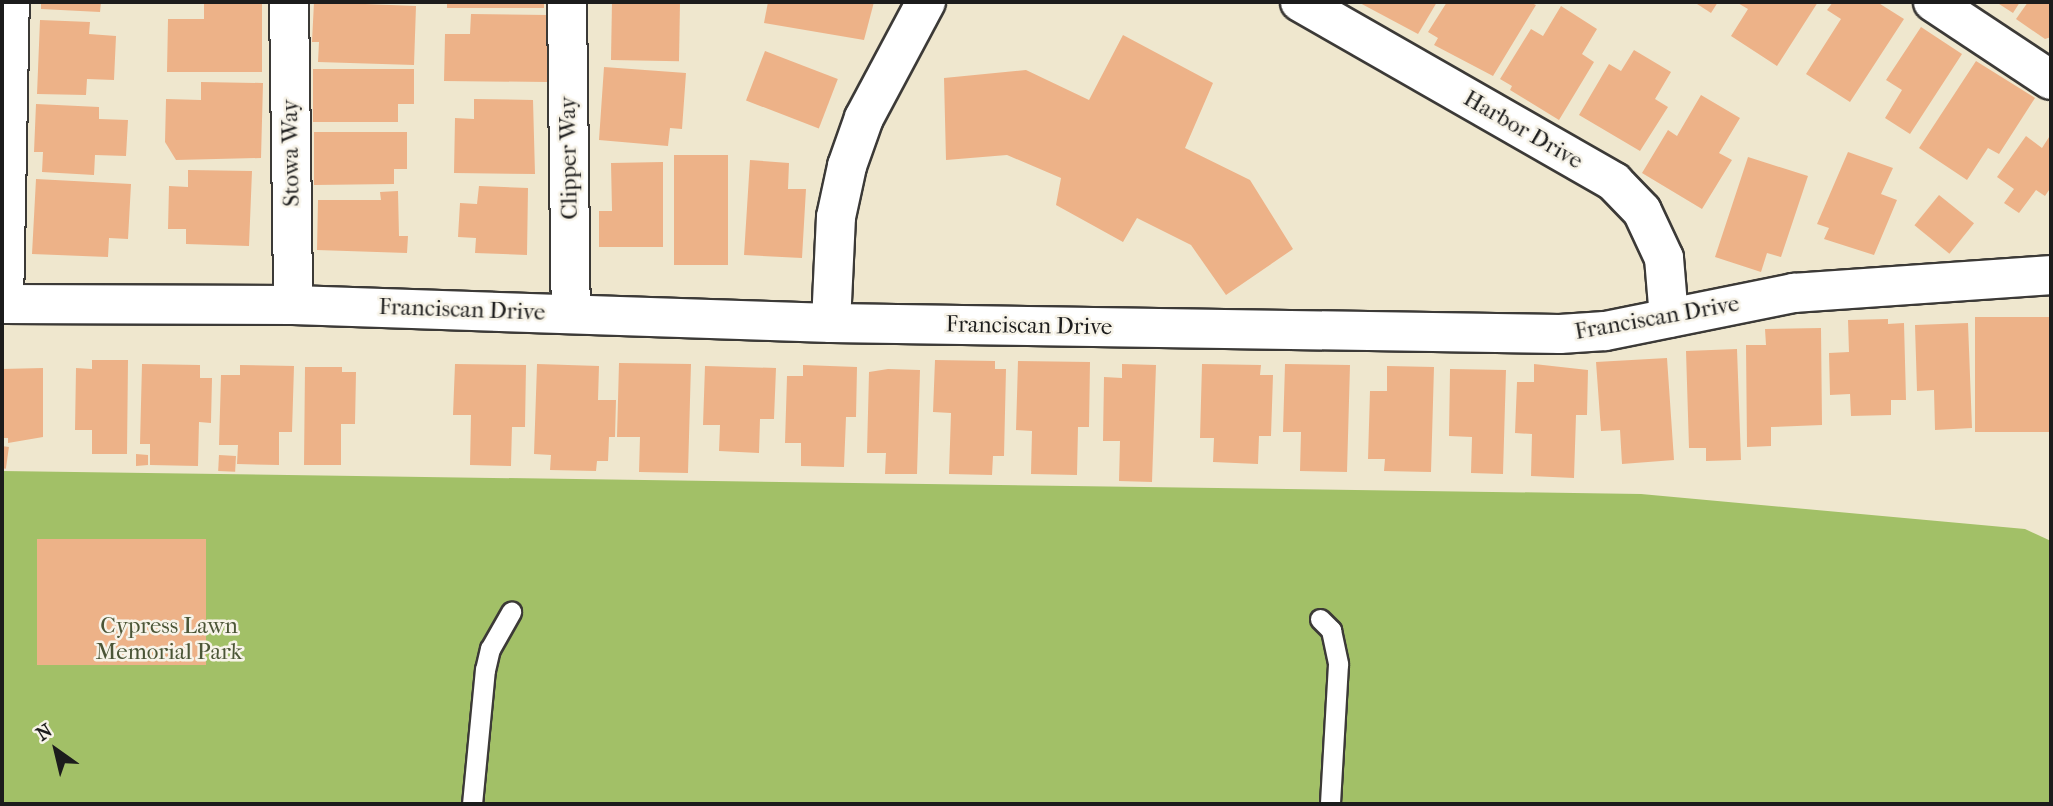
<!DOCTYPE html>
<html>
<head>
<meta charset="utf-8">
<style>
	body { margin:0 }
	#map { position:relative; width:2053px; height:806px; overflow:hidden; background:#efe7ce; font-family:"IM FELL French Canon",serif }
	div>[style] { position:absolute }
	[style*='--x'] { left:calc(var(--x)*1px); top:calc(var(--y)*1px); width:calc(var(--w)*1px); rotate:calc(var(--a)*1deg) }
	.green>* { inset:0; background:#a2c067 }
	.building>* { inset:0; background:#edb288; transform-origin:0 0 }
	.roads { filter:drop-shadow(2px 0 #3c3a37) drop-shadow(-2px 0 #3c3a37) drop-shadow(0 2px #3c3a37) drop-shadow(0 -2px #3c3a37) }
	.service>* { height:19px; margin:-9.5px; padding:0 9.5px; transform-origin:9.5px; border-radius:9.5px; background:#fff }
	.minor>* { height:38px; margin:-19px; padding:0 19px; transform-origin:19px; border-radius:19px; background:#fff }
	span { translate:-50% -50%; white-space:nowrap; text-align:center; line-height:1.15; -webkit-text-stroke:5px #f7f3e8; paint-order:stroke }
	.street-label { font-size:23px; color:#1c1c1c }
	.park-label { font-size:23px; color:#4b5536 }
	.frame { position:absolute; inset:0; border:4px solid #1c1c1c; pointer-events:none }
	.north { position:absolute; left:21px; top:715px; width:70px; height:70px; -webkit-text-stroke:5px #f7f3e8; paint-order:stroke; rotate:326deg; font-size:19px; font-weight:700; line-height:28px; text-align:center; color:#1c1c1c }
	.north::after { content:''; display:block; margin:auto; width:24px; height:32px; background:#1c1c1c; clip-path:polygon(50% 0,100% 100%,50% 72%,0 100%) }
</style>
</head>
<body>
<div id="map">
	<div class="green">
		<div style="clip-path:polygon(2px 471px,1641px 494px,2025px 529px,2051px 541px,2051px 804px,2px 804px)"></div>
	</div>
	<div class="building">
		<div style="clip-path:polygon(41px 2px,101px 2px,100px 12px,41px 9px)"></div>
		<div style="clip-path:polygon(204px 2px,262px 2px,262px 72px,167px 72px,168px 19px,204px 19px)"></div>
		<div style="clip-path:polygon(314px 2px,416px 6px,414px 65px,318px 62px,319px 42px,312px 42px)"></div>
		<div style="left:447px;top:2px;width:97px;height:6px"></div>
		<div style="left:612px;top:2px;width:68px;height:58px;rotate:1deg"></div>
		<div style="clip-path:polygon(768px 2px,874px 2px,864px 40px,764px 23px)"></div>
		<div style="clip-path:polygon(1358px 2px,1437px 2px,1418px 34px)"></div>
		<div style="clip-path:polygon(1447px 2px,1529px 2px,1536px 5px,1493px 76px,1434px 45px,1438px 38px,1428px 32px)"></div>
		<div style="clip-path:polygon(1694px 2px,1718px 2px,1711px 13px)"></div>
		<div style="clip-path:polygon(1736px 2px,1818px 2px,1777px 66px,1731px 36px,1748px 9px)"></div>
		<div style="clip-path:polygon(1833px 2px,1877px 2px,1904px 19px,1850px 102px,1806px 74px,1841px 19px,1827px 10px)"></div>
		<div style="clip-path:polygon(1996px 2px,2020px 2px,2013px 13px)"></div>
		<div style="clip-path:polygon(2028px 2px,2051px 2px,2051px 37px,2045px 39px,2016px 19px)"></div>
		<div style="clip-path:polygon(1561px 6px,1597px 29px,1582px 54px,1594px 62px,1559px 120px,1510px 90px,1512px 86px,1500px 79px,1531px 29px,1543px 36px)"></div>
		<div style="clip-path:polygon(471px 14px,548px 15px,547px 82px,444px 81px,445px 34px,470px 34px)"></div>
		<div style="clip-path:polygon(40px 20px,90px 22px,89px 34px,116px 36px,114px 80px,87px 79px,86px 95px,37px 94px)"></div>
		<div style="clip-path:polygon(1921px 27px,1962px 54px,1910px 134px,1885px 118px,1902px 90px,1886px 80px)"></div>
		<div style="clip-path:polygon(1123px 35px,1213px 83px,1185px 148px,1250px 180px,1293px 249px,1226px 295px,1191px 245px,1137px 218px,1123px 242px,1056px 205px,1061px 178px,1007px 155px,946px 160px,944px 78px,1026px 70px,1089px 100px)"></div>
		<div style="clip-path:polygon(1634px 50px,1671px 72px,1655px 99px,1668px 107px,1640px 151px,1579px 115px,1609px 64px,1621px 71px)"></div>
		<div style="left:765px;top:51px;width:78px;height:53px;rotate:21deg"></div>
		<div style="clip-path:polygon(1976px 61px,2035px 98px,1999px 154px,1988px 148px,1967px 180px,1919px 148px)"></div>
		<div style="clip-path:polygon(604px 67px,686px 73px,682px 129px,670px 128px,668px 146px,599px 140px)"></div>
		<div style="clip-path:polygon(313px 69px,414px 69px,414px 104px,398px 104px,398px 122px,313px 122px)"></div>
		<div style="clip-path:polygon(201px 82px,263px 83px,261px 158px,176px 160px,165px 142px,166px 99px,201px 100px)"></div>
		<div style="clip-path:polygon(1701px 95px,1740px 118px,1719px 153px,1732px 160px,1702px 209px,1642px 173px,1668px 130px,1677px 136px)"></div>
		<div style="clip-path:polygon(474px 99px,533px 100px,535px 174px,454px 173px,455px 118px,474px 119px)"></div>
		<div style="clip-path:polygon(36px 104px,99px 107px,99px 119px,128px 120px,126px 156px,95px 155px,94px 175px,42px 172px,43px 152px,34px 152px)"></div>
		<div style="clip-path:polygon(314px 132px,407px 132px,407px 169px,394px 169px,394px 184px,314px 185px)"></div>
		<div style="clip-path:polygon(2051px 134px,2051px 187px,2045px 196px,2036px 190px,2019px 213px,2004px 203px,2014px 189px,1997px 177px,2026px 136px,2042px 148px)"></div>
		<div style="clip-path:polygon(1848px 152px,1893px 168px,1881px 194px,1897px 200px,1874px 255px,1824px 239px,1829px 228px,1817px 224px)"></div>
		<div style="left:728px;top:155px;width:110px;height:54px;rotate:90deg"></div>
		<div style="clip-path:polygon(1748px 157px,1808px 176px,1781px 257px,1767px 253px,1761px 272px,1715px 257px)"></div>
		<div style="clip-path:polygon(750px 160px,789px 163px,788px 189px,806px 189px,802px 258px,744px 255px)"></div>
		<div style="clip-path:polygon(663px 162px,663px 247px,599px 247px,599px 211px,612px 211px,611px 163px)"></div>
		<div style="clip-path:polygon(188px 170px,252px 171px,249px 246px,186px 244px,186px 229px,168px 229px,169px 186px,188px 187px)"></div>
		<div style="clip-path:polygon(36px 179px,131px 184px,128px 239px,109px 238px,108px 257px,32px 254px)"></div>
		<div style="clip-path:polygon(479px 186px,528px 188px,527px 255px,475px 253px,476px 238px,458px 237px,460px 203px,477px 204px)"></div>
		<div style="clip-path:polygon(398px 191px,399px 236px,408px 236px,407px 253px,317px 250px,318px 200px,381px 200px,380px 192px)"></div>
		<div style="left:1939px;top:195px;width:45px;height:39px;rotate:39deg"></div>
		<div style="left:1975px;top:317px;width:75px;height:115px"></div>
		<div style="clip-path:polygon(1888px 319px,1888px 324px,1904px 323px,1906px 400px,1891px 400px,1891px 415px,1851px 416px,1850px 394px,1830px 395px,1829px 353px,1849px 352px,1848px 320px)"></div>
		<div style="clip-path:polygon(1968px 323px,1972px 428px,1935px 430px,1934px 390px,1917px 391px,1915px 325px)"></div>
		<div style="clip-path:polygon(1821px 328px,1822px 425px,1771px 427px,1771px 446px,1747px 447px,1746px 345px,1766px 345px,1765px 329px)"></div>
		<div style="clip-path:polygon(1737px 349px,1741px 460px,1706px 461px,1706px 448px,1689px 448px,1686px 351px)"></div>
		<div style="clip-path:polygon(1667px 358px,1674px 460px,1622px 464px,1620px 430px,1601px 431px,1596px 362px)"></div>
		<div style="clip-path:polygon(92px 360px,128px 360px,127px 454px,92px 454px,92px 430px,75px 430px,76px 368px,92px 369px)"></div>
		<div style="clip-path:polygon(935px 360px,995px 361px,995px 369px,1006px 369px,1004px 456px,993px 456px,992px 475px,949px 474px,951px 413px,933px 412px)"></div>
		<div style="clip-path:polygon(1018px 361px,1090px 362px,1089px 427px,1078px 427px,1077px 475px,1031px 474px,1032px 431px,1016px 430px)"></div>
		<div style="clip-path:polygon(619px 363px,691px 364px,688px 473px,639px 472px,640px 437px,617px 437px)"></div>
		<div style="clip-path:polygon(142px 364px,200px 365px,200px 378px,212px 378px,211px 423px,199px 422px,198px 466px,150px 465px,150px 444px,140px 444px)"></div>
		<div style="clip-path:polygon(455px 364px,526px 365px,525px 427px,512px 427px,511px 466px,470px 465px,471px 415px,453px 415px)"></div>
		<div style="clip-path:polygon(537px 364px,599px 366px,598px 400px,616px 400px,615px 437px,609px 437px,608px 461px,597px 461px,596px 471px,550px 470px,551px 455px,534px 454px)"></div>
		<div style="clip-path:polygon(1122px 364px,1156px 365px,1152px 482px,1119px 481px,1120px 441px,1103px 441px,1104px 377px,1122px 378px)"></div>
		<div style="clip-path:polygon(1202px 364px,1261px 365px,1260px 375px,1273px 375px,1271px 436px,1259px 436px,1258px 464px,1213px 462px,1214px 438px,1200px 438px)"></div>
		<div style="clip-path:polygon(1285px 364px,1350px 365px,1347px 472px,1300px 471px,1301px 432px,1283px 432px)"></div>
		<div style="clip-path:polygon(1534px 364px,1588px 370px,1587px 415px,1576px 415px,1574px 478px,1531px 476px,1532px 434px,1515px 433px,1517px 382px,1534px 382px)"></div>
		<div style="clip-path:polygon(240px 365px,294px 366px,292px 432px,279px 432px,279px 465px,237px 464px,238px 445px,219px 445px,221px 375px,240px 375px)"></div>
		<div style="clip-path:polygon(803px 365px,857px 367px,856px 417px,846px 417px,844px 467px,801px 466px,801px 443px,785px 443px,787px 376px,803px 376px)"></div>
		<div style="clip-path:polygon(705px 366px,776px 368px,774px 419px,760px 419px,759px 453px,719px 451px,720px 425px,703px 425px)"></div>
		<div style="clip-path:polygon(1387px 366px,1434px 367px,1431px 472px,1384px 471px,1385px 459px,1368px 459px,1370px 391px,1387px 391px)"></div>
		<div style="clip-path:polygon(305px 367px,342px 367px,342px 372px,356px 372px,355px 424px,341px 424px,341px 465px,304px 465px)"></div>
		<div style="clip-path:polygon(43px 368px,43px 437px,8px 443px,8px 438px,2px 438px,2px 369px)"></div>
		<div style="clip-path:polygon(888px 369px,920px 370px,917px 474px,885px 474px,886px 453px,867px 453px,869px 372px)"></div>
		<div style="clip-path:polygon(1450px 369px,1506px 370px,1503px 474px,1471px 473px,1472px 437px,1449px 436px)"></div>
		<div style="left:2px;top:446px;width:7px;height:22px;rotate:8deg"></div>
		<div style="clip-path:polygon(136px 454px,148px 455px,148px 465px,136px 466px)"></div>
		<div style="left:219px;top:455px;width:17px;height:16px;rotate:3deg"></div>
		<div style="left:37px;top:539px;width:169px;height:126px"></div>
	</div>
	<div class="roads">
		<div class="service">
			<div style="--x:1320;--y:619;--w:16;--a:45"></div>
			<div style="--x:1331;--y:630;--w:35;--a:78"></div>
			<div style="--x:1338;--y:664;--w:140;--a:93.3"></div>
			<div style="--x:472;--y:804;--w:135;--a:-84.5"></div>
			<div style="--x:485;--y:670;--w:22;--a:-77"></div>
			<div style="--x:490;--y:649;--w:43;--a:-60.4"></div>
		</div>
		<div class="minor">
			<div style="--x:289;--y:2;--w:303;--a:89.2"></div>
			<div style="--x:567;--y:2;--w:311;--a:89.3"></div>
			<div style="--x:1300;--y:2;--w:362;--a:29.8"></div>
			<div style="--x:1614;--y:182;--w:40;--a:46"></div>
			<div style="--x:1642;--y:211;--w:52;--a:64.9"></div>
			<div style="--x:1664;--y:258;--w:60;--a:85.2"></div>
			<div style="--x:1933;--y:2;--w:141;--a:33.5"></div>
			<div style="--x:2;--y:304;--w:291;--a:0.2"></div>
			<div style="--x:293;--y:305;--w:538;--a:1.92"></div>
			<div style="--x:831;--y:323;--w:729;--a:0.86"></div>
			<div style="--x:1560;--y:334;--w:45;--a:-3.8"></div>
			<div style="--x:1605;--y:331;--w:193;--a:-11.4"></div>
			<div style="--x:1794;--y:293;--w:258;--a:-4"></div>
			<div style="--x:4;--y:304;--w:302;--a:-88.9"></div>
			<div style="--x:831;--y:323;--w:106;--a:-87.3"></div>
			<div style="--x:836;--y:217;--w:52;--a:-77.8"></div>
			<div style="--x:847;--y:166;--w:51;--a:-70.5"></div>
			<div style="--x:864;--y:118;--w:132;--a:-61.9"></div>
		</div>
	</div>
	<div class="street-label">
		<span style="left:1523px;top:130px;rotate:30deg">Harbor Drive</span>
		<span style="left:291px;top:153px;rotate:-91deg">Stowa Way</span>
		<span style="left:569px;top:158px;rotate:-91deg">Clipper Way</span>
		<span style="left:462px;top:310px;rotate:2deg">Franciscan Drive</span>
		<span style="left:1657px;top:318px;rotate:-10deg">Franciscan Drive</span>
		<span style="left:1029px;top:326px;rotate:1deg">Franciscan Drive</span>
	</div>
	<div class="park-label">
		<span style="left:169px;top:639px">Cypress Lawn<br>Memorial Park</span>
	</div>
	<div class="frame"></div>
	<div class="north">N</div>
</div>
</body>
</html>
